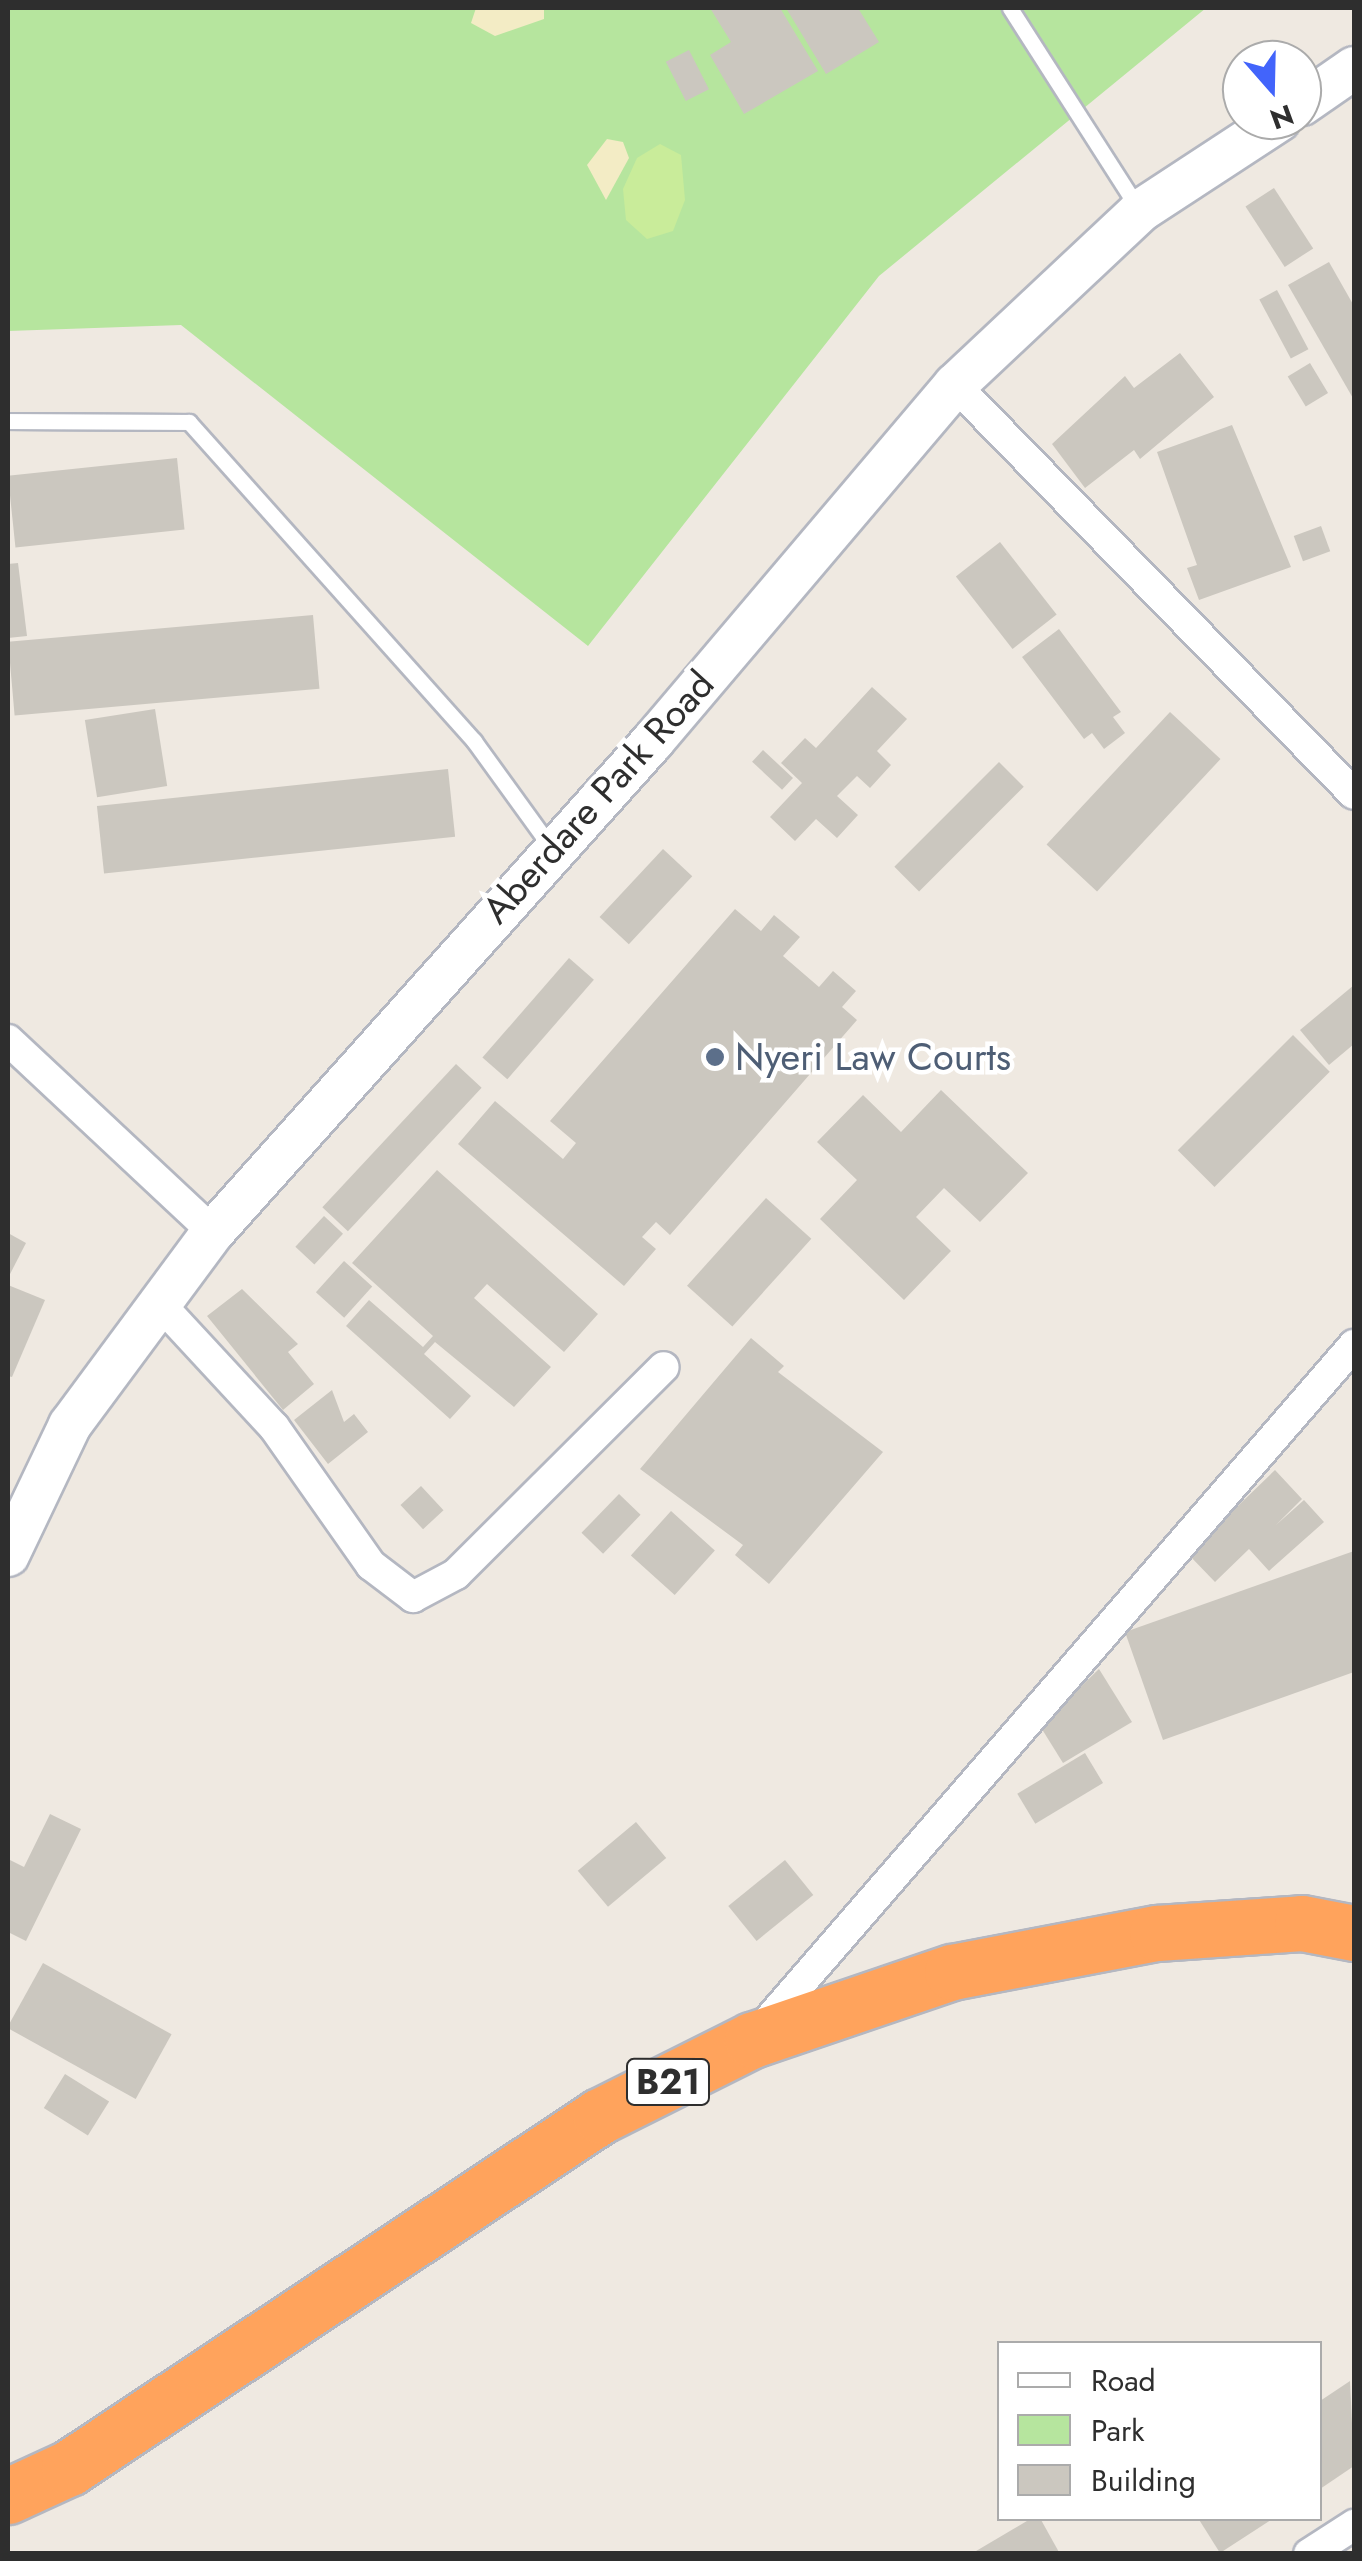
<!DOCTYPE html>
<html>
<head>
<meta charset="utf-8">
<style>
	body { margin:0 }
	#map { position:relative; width:1362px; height:2561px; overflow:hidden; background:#efe9e1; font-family:Jost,sans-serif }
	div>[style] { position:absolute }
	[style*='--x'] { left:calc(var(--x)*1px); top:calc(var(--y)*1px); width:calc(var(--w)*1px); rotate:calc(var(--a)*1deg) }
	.green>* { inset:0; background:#b6e59e }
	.sand>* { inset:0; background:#f3ecc5 }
	.pitch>* { inset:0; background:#c9ec9a }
	.building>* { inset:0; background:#cbc7bf; transform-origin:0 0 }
	.roads { filter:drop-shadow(2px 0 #b4b7c1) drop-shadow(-2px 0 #b4b7c1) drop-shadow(0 2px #b4b7c1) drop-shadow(0 -2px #b4b7c1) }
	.lane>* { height:15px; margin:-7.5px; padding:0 7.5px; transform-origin:7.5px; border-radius:7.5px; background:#fff }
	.street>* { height:30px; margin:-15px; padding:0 15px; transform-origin:15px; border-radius:15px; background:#fff }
	.secondary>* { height:42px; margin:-21px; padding:0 21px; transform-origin:21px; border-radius:21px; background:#fff }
	.highway>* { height:55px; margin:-27.5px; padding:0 27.5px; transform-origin:27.5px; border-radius:27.5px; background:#ffa35c }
	.dots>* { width:28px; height:28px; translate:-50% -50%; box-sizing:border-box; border:5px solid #fff; border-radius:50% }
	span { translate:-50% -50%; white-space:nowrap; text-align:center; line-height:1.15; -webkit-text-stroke:9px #fff; paint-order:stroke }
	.shield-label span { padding:2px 8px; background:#fff; border:2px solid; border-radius:8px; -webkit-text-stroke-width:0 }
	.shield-label { font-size:35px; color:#2e2e2e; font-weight:700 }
	.street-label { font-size:38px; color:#2e2e2e }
	.service-label { font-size:38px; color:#4e5e75 }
	.left { translate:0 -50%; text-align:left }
	.frame { position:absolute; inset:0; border:10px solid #2e2e2e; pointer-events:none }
	.legend { position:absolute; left:997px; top:2341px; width:325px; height:180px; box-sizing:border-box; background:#fff; border:2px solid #ababab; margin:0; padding:12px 18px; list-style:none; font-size:30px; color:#2e2e2e }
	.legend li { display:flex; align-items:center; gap:20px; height:50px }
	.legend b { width:50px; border:2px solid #ababab }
	.north { position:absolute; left:1222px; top:40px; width:100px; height:100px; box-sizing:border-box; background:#fff; border:2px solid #ababab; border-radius:50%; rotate:160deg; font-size:28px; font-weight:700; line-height:40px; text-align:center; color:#2e2e2e }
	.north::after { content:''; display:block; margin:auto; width:35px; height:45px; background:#4264fb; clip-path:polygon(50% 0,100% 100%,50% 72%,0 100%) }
</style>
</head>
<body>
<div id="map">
	<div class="green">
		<div style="clip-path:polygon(8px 8px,1206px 8px,879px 276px,588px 646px,181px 325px,8px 331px)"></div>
	</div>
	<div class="sand">
		<div style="clip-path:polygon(476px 8px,544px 8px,544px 19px,495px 36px,471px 23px)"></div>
		<div style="clip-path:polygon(607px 139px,623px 142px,629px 158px,606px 200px,587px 165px)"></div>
	</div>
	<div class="pitch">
		<div style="clip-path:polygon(660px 144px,681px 155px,685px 200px,673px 231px,647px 239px,626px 220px,623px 189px,637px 158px)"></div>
	</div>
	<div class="building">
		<div style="clip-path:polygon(710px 8px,780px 8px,818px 71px,744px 114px,710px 55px,731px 42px)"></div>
		<div style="clip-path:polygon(786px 8px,858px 8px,879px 42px,826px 74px)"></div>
		<div style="left:689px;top:50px;width:44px;height:26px;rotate:63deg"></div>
		<div style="left:1274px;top:188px;width:72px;height:34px;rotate:57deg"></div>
		<div style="clip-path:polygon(1329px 262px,1354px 306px,1354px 400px,1288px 285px)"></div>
		<div style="left:1277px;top:290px;width:67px;height:20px;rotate:62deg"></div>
		<div style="clip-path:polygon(1180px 353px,1214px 397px,1140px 459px,1134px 450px,1085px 488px,1052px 444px,1125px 376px,1134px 388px)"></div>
		<div style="left:1310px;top:363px;width:35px;height:26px;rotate:59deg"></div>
		<div style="clip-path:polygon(1232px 425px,1291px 567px,1199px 600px,1187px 568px,1197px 565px,1157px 452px)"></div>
		<div style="left:177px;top:458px;width:72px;height:170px;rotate:84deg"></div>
		<div style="left:1321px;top:526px;width:27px;height:29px;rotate:70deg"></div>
		<div style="left:1000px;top:542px;width:92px;height:56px;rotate:52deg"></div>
		<div style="clip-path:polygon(18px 563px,27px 636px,8px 638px,8px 564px)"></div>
		<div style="left:313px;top:615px;width:74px;height:306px;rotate:85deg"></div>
		<div style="clip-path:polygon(1059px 629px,1121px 712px,1113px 717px,1125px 733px,1104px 749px,1092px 733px,1084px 739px,1022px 657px)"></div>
		<div style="clip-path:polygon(872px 687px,907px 719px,877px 751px,891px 765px,870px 788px,857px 776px,837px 796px,858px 815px,837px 838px,816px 819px,795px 841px,770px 817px,802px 783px,781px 763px,805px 738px,816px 748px)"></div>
		<div style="left:155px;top:709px;width:78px;height:71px;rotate:81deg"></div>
		<div style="left:1170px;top:712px;width:69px;height:181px;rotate:43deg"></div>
		<div style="left:763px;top:750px;width:41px;height:16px;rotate:43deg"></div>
		<div style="left:999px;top:762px;width:35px;height:148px;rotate:45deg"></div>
		<div style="left:448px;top:769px;width:68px;height:353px;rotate:84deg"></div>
		<div style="left:663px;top:849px;width:40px;height:93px;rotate:43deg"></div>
		<div style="clip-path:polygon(735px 909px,761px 931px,774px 915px,800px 937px,783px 956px,819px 987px,833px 971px,856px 991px,842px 1007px,857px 1020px,670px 1235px,656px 1222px,642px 1237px,656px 1249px,624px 1286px,458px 1144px,495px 1101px,563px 1159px,576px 1143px,550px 1121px)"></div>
		<div style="left:569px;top:958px;width:33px;height:132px;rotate:41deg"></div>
		<div style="clip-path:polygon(1354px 985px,1354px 1044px,1329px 1065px,1300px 1030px)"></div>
		<div style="left:1293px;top:1035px;width:52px;height:163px;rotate:45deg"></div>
		<div style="left:456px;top:1064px;width:35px;height:196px;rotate:43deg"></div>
		<div style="clip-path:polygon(941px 1090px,1028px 1173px,980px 1222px,944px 1188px,916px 1217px,951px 1251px,904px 1300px,820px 1219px,857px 1180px,817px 1142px,863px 1095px,901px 1132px)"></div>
		<div style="clip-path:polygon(437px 1170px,598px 1314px,564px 1352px,487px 1284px,474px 1298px,551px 1367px,514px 1407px,435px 1342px,424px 1354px,471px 1396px,450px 1419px,346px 1326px,369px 1300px,423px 1347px,433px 1336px,352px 1263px)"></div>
		<div style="left:766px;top:1198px;width:61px;height:118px;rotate:42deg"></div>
		<div style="left:324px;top:1216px;width:26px;height:42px;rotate:43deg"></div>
		<div style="clip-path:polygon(8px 1233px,26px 1243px,8px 1278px)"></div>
		<div style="left:344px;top:1261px;width:38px;height:42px;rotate:42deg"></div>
		<div style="clip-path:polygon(8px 1285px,45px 1300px,12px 1377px,8px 1376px)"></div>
		<div style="clip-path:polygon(242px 1289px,298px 1344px,288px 1352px,314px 1384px,283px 1410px,207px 1316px)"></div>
		<div style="clip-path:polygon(751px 1338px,784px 1366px,778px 1372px,883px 1452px,769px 1584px,735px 1555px,743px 1545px,640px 1469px)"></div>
		<div style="clip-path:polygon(332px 1390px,344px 1422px,354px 1414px,368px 1432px,328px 1464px,294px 1420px)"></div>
		<div style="clip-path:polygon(1275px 1470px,1302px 1499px,1276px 1525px,1304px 1500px,1324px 1522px,1269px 1571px,1249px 1549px,1215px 1582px,1188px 1554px)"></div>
		<div style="left:421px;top:1486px;width:33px;height:28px;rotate:47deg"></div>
		<div style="left:619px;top:1494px;width:30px;height:54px;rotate:44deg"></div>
		<div style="left:671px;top:1511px;width:59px;height:60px;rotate:42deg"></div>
		<div style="clip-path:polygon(1354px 1551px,1354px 1672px,1163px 1740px,1125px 1632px)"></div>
		<div style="clip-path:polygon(1099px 1669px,1132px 1722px,1063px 1763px,1040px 1726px)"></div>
		<div style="left:1085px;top:1753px;width:35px;height:79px;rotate:59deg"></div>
		<div style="clip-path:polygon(50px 1814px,81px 1829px,26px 1941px,8px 1932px,8px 1859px,24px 1867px)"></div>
		<div style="left:636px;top:1822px;width:47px;height:76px;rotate:50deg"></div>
		<div style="left:785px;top:1860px;width:45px;height:73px;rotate:51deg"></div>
		<div style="left:43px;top:1963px;width:147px;height:74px;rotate:29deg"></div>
		<div style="left:65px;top:2074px;width:52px;height:40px;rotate:32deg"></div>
		<div style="clip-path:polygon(1350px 2381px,1354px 2466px,1320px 2489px,1320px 2401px)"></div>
		<div style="clip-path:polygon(1040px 2518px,1060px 2554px,971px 2554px,1032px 2518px)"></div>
		<div style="clip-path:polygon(1198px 2518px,1274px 2518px,1220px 2553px)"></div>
	</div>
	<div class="roads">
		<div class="lane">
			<div style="--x:1010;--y:8;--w:237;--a:57.4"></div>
			<div style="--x:8;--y:421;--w:181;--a:0.3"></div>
			<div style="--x:189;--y:422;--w:428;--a:48.2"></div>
			<div style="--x:474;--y:741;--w:130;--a:54.1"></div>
		</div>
		<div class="street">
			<div style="--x:955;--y:385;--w:571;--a:45.71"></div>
			<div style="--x:8;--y:1040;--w:281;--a:43.1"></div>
			<div style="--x:159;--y:1303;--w:169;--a:47.2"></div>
			<div style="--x:274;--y:1427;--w:169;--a:54.9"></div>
			<div style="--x:371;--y:1565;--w:53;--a:37.3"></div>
			<div style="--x:413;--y:1597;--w:49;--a:-28.1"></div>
			<div style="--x:456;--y:1574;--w:293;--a:-44.9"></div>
			<div style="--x:760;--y:2030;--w:907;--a:-49.07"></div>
			<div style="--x:1309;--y:2554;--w:54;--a:-32.8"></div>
		</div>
		<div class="secondary">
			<div style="--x:1302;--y:104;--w:63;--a:-34.7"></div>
			<div style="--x:8;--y:1555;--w:144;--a:-64.5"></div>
			<div style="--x:70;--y:1425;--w:240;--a:-53.5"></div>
			<div style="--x:213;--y:1232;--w:659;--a:-48.14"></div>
			<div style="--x:653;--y:741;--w:467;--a:-49.7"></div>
			<div style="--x:955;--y:385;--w:254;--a:-43.2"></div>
			<div style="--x:1140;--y:211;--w:166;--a:-33.2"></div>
		</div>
		<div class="highway">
			<div style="--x:8;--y:2496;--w:67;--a:-24.7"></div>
			<div style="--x:69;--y:2468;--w:637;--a:-33.54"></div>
			<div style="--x:600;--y:2116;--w:170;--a:-26.6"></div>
			<div style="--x:752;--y:2040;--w:211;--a:-18.8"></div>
			<div style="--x:952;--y:1972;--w:209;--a:-10.8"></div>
			<div style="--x:1157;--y:1933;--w:145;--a:-3.9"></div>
			<div style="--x:1302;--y:1923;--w:53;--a:10.9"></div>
		</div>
	</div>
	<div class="dots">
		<div style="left:715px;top:1057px;background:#5c6f8a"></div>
	</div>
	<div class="shield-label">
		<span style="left:668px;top:2082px">B21</span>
	</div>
	<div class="street-label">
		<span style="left:598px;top:797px;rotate:-48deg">Aberdare Park Road</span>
	</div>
	<div class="service-label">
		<span class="left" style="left:735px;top:1057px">Nyeri Law Courts</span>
	</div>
	<div class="frame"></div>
	<ul class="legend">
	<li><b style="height:12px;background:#fff"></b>Road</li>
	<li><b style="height:28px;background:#b6e59e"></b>Park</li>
	<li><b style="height:28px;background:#cbc7bf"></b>Building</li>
	</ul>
	<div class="north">N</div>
</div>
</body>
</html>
